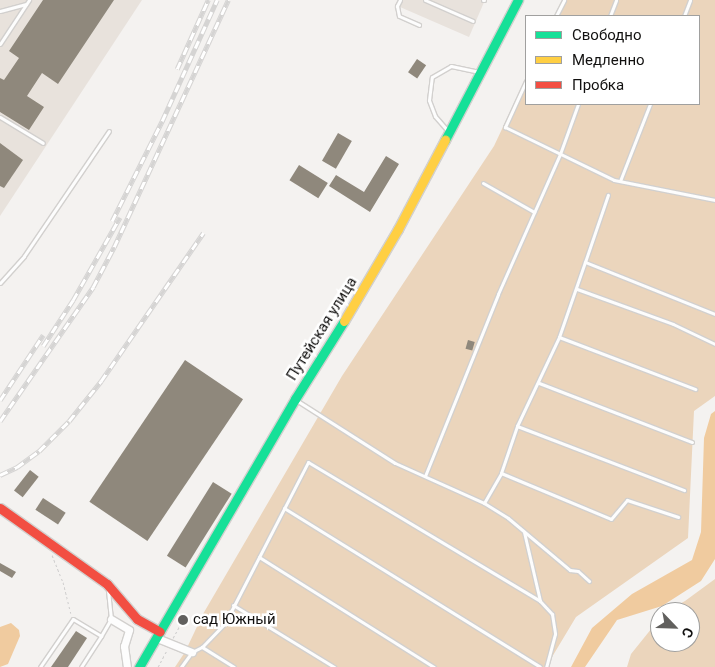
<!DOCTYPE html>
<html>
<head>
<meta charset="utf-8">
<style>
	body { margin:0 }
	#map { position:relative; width:715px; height:667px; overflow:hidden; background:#f4f2f0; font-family:Roboto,sans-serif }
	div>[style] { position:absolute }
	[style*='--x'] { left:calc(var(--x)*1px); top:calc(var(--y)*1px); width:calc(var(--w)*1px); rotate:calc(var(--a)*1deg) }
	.built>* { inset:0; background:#e8e2dc }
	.green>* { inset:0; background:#ebd5bc }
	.water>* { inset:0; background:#f0cb9f }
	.building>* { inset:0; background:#8f887c; transform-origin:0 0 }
	.path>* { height:1px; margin-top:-0.5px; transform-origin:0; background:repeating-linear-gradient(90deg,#cfcece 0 2.5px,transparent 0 5px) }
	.roads { filter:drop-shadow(1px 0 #d2d0ce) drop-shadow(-1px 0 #d2d0ce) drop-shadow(0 1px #d2d0ce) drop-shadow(0 -1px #d2d0ce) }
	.lane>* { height:3px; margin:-1.5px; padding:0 1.5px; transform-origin:1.5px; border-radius:1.5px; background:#fdfdfd }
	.street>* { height:7px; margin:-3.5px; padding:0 3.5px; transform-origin:3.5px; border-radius:3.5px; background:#fdfdfd }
	.fast>* { height:9px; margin:-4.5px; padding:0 4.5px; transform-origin:4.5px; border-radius:4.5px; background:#16e098 }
	.slow>* { height:9px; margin:-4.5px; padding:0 4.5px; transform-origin:4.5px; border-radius:4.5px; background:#ffcf43 }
	.jam>* { height:9px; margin:-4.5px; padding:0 4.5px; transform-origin:4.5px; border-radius:4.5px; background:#f24e42 }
	.rail>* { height:4.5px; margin-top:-2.25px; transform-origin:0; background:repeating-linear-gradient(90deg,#fff 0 8px,#d5d4d3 0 16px); box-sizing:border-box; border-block:1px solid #d5d4d3 }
	.dots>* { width:14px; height:14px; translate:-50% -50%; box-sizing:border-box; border:2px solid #fff; border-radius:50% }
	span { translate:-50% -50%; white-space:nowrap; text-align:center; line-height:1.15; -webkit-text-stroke:5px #fff; paint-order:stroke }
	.street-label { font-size:15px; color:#121110 }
	.poi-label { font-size:15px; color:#121110 }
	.left { translate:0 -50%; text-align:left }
	.legend { position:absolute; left:525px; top:15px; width:175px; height:90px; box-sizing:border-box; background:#fff; border:1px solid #a0a09f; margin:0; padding:6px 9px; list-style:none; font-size:15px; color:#121110 }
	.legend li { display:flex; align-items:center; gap:10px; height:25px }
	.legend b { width:25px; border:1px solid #a0a09f }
	.north { position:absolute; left:650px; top:602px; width:50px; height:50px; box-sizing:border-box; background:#fff; border:1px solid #a0a09f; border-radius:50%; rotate:114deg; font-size:14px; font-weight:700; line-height:20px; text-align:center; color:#121110 }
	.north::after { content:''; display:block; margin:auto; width:18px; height:22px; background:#61605e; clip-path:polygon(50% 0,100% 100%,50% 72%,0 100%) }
</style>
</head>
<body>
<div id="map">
	<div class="built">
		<div style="clip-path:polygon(0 0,142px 0,0 216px)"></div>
		<div style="clip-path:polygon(403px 0,485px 0,469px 37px,400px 7px)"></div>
	</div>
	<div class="green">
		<div style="clip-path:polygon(564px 0,715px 0,715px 396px,694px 411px,688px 538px,576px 617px,546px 667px,175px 667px,185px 652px,203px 614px,342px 376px,494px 146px,526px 78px,526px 104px,699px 104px,699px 16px,556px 16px)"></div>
		<div style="clip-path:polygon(715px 579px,715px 667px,627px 667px,631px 654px,660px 618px,660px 642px,690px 642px,690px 612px,665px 612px,685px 601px)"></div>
	</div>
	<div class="water">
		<div style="clip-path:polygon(715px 411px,715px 559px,701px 581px,662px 606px,617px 620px,585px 667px,571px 667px,592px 628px,632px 594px,692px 560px,701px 532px,704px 438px,711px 414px)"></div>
		<div style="clip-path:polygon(11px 623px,19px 630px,20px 636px,8px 664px,0 667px,0 627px)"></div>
	</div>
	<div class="building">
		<div style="clip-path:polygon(43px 0,114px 0,58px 84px,42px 73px,27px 96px,44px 107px,29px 130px,0 112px,0 78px,4px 80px,19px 58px,9px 51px)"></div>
		<div style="left:417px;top:59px;width:11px;height:16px;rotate:34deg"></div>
		<div style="left:338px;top:133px;width:16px;height:32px;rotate:30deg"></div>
		<div style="clip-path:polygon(0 143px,23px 160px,4px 188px,0 186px)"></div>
		<div style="clip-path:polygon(386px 156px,399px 164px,370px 212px,329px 186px,336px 175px,364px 192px)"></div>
		<div style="left:299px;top:165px;width:34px;height:18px;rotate:32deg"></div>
		<div style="left:468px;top:340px;width:7px;height:9px;rotate:16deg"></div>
		<div style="left:185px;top:360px;width:70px;height:171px;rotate:34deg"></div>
		<div style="left:30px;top:470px;width:11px;height:26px;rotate:38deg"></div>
		<div style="left:213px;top:482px;width:22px;height:87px;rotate:32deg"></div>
		<div style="left:43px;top:498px;width:27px;height:14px;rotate:33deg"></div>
		<div style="clip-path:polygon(0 563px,16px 572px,12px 578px,0 571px)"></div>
		<div style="clip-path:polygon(76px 631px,87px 638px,68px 667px,51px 667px)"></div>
	</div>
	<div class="path">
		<div style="--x:52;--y:555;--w:29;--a:68"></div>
		<div style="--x:63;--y:582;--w:32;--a:76"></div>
		<div style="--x:173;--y:638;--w:21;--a:-61"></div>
		<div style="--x:158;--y:667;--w:19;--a:-62"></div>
	</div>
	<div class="roads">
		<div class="lane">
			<div style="--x:400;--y:0;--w:7;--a:117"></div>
			<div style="--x:397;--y:6;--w:10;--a:79"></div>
			<div style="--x:399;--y:16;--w:22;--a:24"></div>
			<div style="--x:425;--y:0;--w:52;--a:23.6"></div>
			<div style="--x:483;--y:0;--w:1;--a:0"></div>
			<div style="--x:0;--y:11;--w:27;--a:-15"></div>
			<div style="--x:556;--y:16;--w:18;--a:-63"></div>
			<div style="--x:610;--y:16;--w:17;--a:-69"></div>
			<div style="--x:684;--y:16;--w:17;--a:-69"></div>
			<div style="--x:0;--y:44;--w:53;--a:-56.6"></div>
			<div style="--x:526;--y:81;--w:51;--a:114.5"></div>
			<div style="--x:505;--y:127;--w:121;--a:25.9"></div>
			<div style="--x:614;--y:180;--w:103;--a:11.2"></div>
			<div style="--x:0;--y:117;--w:50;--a:31.2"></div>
			<div style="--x:448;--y:131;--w:20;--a:-131"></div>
			<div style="--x:435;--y:116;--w:17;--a:-111"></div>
			<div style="--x:429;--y:100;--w:23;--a:-83"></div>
			<div style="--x:432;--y:77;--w:22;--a:-30"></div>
			<div style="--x:451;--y:66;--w:29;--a:12"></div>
			<div style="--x:620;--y:181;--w:83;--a:-68.7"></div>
			<div style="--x:483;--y:183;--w:59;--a:29.6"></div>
			<div style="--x:585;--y:262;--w:71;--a:-71.1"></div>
			<div style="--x:0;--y:283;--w:36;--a:-48"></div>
			<div style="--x:24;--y:256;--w:151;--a:-55.8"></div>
			<div style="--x:577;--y:289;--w:102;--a:20"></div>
			<div style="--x:673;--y:324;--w:47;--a:25.5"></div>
			<div style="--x:559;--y:337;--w:146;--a:20.9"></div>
			<div style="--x:539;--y:383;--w:164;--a:21.1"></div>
			<div style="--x:296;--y:400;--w:117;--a:32.5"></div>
			<div style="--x:395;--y:463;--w:98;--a:24.2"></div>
			<div style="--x:484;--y:503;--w:28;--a:32"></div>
			<div style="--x:508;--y:518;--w:81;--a:40"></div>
			<div style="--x:570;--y:570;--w:8;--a:7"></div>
			<div style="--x:578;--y:571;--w:15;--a:42"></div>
			<div style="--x:517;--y:426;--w:179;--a:21"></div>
			<div style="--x:501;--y:473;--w:119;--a:22.7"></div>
			<div style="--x:611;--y:519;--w:25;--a:-50"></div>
			<div style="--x:627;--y:500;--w:54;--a:18.4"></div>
			<div style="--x:425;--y:476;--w:196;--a:-68.1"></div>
			<div style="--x:498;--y:294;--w:153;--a:-66.1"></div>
			<div style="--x:560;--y:154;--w:53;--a:-70.2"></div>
			<div style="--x:484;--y:503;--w:34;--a:-60"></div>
			<div style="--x:501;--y:473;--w:50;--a:-71.2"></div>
			<div style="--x:517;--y:426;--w:98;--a:-64.7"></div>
			<div style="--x:559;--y:337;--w:79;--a:-70.9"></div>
			<div style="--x:585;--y:262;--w:140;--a:21.8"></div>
			<div style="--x:284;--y:508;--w:301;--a:31.8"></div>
			<div style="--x:524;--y:532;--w:71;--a:76.9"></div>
			<div style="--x:540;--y:601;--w:18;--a:47"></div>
			<div style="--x:552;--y:614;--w:20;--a:81"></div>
			<div style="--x:555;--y:634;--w:34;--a:105"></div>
			<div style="--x:259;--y:557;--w:207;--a:32.2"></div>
			<div style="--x:233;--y:605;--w:119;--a:31.5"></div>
			<div style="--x:40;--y:667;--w:58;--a:-55.5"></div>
			<div style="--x:73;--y:619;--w:33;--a:31"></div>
			<div style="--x:101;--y:636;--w:20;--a:-60"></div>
			<div style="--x:111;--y:619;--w:30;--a:-96"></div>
			<div style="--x:81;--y:667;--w:37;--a:-57"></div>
			<div style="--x:181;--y:667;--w:19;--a:-54"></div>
			<div style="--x:192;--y:652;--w:11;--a:-27"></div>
			<div style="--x:234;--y:667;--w:38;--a:-148"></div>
			<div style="--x:202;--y:647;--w:33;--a:-46"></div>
			<div style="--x:225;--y:623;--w:181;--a:-62.7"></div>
			<div style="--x:308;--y:462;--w:270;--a:30.9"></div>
		</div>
		<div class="street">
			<div style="--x:111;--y:619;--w:21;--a:31"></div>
			<div style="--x:129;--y:630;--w:17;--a:107"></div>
			<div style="--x:124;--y:646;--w:21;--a:82"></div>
			<div style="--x:157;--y:638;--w:38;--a:22"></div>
		</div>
		<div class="fast">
			<div style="--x:445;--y:140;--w:158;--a:-62.5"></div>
			<div style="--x:139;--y:667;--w:310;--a:-59.8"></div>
			<div style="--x:295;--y:399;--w:92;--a:-57.9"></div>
		</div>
		<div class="slow">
			<div style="--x:344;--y:321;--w:107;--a:-59.6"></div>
			<div style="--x:398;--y:229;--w:101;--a:-62.2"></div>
		</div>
		<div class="jam">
			<div style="--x:0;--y:508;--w:131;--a:35.4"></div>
			<div style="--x:107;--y:584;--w:46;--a:49.4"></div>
			<div style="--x:137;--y:619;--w:26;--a:29"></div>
		</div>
	</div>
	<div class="rail">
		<div style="--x:177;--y:69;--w:76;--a:-65.8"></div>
		<div style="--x:112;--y:221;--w:112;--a:-63.4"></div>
		<div style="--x:162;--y:121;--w:133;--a:-65.6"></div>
		<div style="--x:43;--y:346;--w:55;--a:-56.9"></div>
		<div style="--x:73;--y:300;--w:95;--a:-60.5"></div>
		<div style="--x:0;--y:400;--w:78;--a:-56.5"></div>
		<div style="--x:0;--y:421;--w:163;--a:-55.2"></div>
		<div style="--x:93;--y:287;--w:45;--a:-62.3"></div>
		<div style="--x:114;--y:247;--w:272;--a:-65.2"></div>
		<div style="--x:0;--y:475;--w:19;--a:-25"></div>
		<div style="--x:17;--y:467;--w:27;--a:-36"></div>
		<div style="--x:39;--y:451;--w:42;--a:-45"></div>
		<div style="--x:69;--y:421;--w:51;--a:-51.3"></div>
		<div style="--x:101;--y:381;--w:180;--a:-55.4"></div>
	</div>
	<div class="dots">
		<div style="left:183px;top:620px;background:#61605e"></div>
	</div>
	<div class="street-label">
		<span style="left:322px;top:329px;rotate:-58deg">Путейская улица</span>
	</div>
	<div class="poi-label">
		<span class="left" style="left:193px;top:620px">сад Южный</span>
	</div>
	<ul class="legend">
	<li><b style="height:6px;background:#16e098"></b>Свободно</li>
	<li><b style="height:6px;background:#ffcf43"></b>Медленно</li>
	<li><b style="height:6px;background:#f24e42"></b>Пробка</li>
	</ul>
	<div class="north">С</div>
</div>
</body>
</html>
